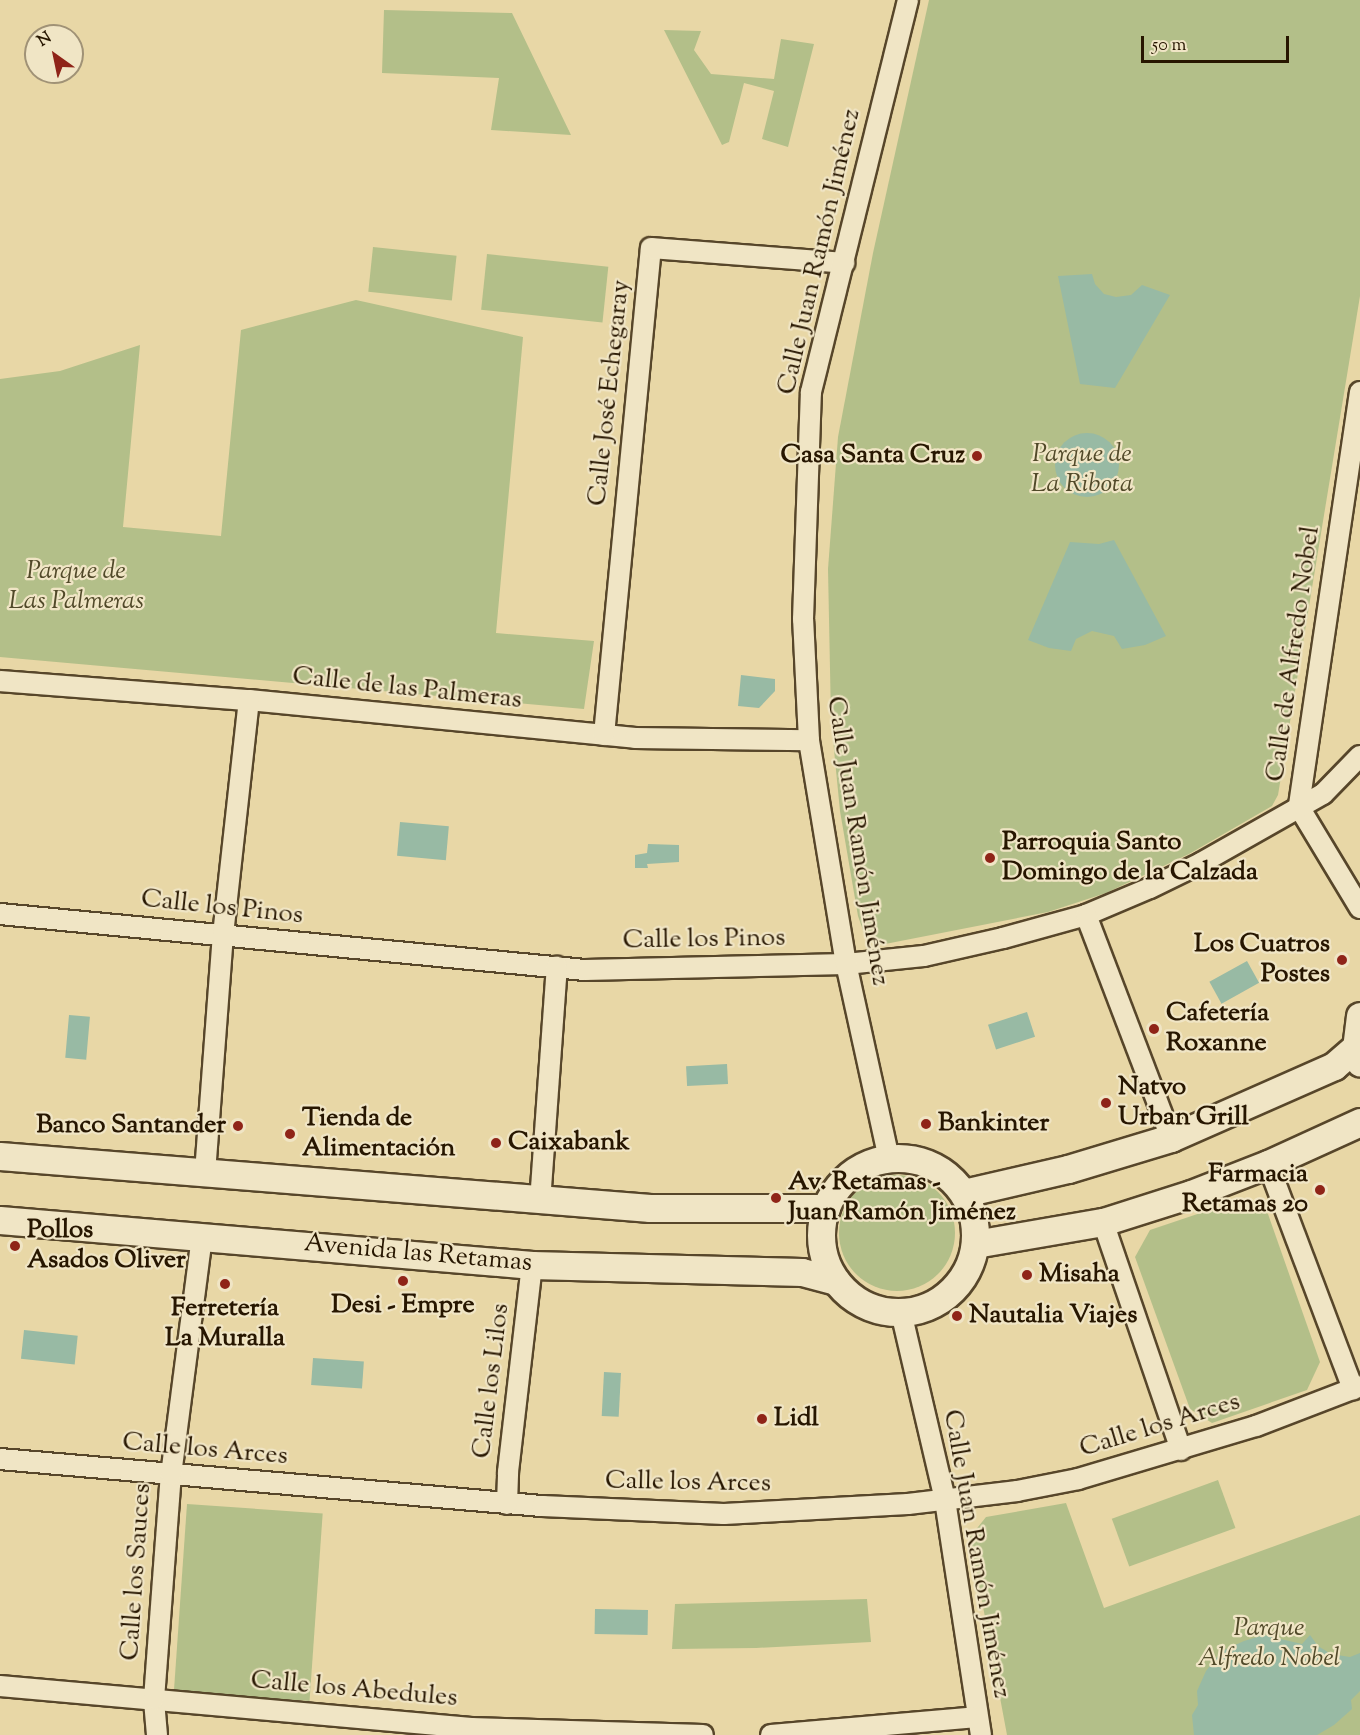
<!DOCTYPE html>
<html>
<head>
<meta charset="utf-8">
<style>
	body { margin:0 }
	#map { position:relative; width:1360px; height:1735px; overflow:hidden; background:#e8d7a6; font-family:"Sorts Mill Goudy",serif }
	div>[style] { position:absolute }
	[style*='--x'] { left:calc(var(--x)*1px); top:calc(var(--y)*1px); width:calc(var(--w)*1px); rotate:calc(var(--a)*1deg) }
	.green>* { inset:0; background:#b3bf89; transform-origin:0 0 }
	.round { border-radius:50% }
	.water>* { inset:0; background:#98baa4; transform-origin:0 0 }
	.roads { filter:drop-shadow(2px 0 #57462a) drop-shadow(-2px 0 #57462a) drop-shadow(0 2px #57462a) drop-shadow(0 -2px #57462a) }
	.street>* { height:20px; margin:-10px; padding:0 10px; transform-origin:10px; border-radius:10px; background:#f0e5c5 }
	.secondary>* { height:27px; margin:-13.5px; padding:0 13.5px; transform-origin:13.5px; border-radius:13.5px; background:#f0e5c5 }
	.secondary>.ring { margin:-13.5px; padding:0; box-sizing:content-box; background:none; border:27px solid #f0e5c5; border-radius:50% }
	.dots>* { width:16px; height:16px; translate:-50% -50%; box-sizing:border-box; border:3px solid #f0e5c5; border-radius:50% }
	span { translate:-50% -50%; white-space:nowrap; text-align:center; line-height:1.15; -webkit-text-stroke:4.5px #f0e5c5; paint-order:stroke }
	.street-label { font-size:26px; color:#271600 }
	.park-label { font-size:26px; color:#514929; font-style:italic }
	.poi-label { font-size:26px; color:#271600; font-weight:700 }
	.right { translate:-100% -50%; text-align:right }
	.left { translate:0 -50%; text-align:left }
	.north { position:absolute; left:24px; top:24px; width:60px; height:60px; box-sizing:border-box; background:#f0e5c5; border:2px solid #a09276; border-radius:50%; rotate:327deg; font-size:16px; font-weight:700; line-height:24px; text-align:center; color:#271600 }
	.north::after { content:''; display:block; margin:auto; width:21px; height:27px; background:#8f2418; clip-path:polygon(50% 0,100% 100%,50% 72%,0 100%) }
	.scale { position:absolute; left:1141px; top:36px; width:148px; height:27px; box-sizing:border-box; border:3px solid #271600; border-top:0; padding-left:8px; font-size:18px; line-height:21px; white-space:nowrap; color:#271600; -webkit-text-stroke:4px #f0e5c5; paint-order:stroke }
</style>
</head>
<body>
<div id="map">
	<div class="green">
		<div style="clip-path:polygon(929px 0,1360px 0,1360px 296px,1278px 795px,1272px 806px,1189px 854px,1106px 893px,1048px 912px,880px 945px,866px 939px,858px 916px,840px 811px,831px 719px,828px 569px,838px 437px,873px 253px)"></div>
		<div style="clip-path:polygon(384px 10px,512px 13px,571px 135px,491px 130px,499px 78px,382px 73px)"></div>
		<div style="clip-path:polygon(664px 30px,701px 31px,694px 50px,711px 74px,774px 79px,781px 39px,814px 44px,788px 147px,762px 139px,774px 91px,744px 83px,729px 142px,722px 145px)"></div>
		<div style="left:373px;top:247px;width:84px;height:45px;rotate:6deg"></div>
		<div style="left:487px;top:254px;width:122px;height:56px;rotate:6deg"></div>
		<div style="clip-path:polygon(356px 300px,523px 337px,496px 633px,594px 641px,584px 709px,0 657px,0 379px,60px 371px,140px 345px,123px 527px,221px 536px,241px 330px)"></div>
		<div class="round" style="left:839px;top:1175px;width:116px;height:116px"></div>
		<div style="clip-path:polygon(1242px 1199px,1268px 1214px,1320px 1362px,1307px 1390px,1212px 1423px,1190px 1409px,1135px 1257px,1150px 1230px)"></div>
		<div style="left:1218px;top:1480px;width:51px;height:113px;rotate:70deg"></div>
		<div style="clip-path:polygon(1066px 1503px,1104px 1608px,1360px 1515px,1360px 1735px,1007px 1735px,970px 1537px,986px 1517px)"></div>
		<div style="left:187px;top:1504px;width:136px;height:188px;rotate:4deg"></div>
		<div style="clip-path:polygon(867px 1599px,871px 1642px,756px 1648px,672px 1649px,675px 1604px)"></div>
	</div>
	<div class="water">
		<div style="clip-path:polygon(1092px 274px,1095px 284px,1104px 294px,1116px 297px,1131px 295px,1142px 285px,1170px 295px,1115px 388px,1080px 384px,1058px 276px)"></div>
		<div class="round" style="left:1055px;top:433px;width:64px;height:64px"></div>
		<div style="clip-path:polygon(1114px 540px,1166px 636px,1145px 645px,1122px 649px,1114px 636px,1092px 631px,1076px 639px,1071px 651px,1049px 648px,1028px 640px,1070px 542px,1099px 544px)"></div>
		<div style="clip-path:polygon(741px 675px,775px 679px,775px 691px,759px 708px,738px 706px)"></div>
		<div style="left:400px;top:822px;width:49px;height:34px;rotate:5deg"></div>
		<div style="clip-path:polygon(648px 844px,679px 845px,679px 862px,647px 864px,648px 868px,635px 868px,635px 855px,647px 853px)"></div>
		<div style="left:1247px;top:961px;width:25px;height:43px;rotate:61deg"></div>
		<div style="left:1027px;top:1012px;width:26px;height:41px;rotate:72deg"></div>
		<div style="left:69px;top:1015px;width:21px;height:43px;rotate:5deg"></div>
		<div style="left:727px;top:1064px;width:20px;height:41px;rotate:87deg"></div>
		<div style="left:24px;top:1330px;width:54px;height:29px;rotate:6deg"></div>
		<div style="left:313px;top:1358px;width:51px;height:27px;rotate:4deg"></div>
		<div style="left:604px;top:1372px;width:17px;height:44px;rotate:3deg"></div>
		<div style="left:595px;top:1609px;width:53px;height:25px;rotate:1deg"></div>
		<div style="clip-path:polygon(1264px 1635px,1302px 1644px,1310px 1635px,1318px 1646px,1331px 1654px,1350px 1657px,1360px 1653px,1360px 1691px,1351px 1700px,1352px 1709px,1334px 1725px,1317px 1735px,1194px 1735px,1192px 1715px,1198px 1705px,1197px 1691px,1206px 1671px,1222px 1651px,1244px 1641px)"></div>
	</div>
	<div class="roads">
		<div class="street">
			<div style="--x:1360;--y:392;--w:419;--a:98.4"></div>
			<div style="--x:1299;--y:807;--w:118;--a:58.9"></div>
			<div style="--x:0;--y:681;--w:250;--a:4.4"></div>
			<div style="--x:249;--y:700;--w:388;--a:5.6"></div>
			<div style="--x:635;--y:738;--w:174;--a:0.7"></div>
			<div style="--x:604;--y:735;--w:489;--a:-84.5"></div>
			<div style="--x:651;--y:248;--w:194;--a:4.4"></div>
			<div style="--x:0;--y:914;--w:588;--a:5.47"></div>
			<div style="--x:585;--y:970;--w:261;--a:-1.3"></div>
			<div style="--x:846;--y:964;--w:78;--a:-5.9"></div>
			<div style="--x:924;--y:956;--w:81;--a:-12.8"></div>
			<div style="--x:1003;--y:938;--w:86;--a:-15.5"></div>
			<div style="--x:1086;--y:915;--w:69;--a:-22.9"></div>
			<div style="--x:1150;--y:888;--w:57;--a:-26.1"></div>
			<div style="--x:1201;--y:863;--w:140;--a:-29.5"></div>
			<div style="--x:1323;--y:794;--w:53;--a:-45.8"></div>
			<div style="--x:1086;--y:915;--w:239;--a:69.1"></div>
			<div style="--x:889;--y:1159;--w:200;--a:-102.4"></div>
			<div style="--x:846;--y:964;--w:227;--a:-99.4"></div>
			<div style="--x:809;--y:740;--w:121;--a:-92.8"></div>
			<div style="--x:803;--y:619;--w:227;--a:-88"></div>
			<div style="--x:811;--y:392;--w:404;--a:-76.1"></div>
			<div style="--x:1268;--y:1164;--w:241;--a:69.3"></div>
			<div style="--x:205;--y:1173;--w:239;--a:-85.7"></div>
			<div style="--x:223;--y:935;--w:236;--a:-83.7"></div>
			<div style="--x:540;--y:1202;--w:236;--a:-85.9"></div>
			<div style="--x:1103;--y:1222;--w:241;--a:71.1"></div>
			<div style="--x:901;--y:1312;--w:193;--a:76.8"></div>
			<div style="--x:945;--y:1500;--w:238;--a:81.3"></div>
			<div style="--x:0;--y:1459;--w:544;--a:4.96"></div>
			<div style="--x:542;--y:1506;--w:182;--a:2.5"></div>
			<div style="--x:724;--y:1514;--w:184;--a:-3.1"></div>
			<div style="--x:908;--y:1504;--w:110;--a:-6.8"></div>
			<div style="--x:1017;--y:1491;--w:62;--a:-11.1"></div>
			<div style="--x:1078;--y:1479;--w:186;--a:-16.6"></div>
			<div style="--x:1256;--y:1426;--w:111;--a:-21"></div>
			<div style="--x:507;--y:1504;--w:32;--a:-88"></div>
			<div style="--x:508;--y:1472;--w:208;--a:-83.4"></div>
			<div style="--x:0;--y:1686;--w:473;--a:5.1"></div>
			<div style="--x:471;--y:1728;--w:232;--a:1.7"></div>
			<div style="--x:157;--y:1735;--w:36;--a:-95"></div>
			<div style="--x:154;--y:1699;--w:225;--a:-85.7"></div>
			<div style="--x:171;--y:1475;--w:241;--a:-82.6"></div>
			<div style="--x:771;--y:1735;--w:207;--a:-5"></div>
		</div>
		<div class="secondary">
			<div style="--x:1360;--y:1016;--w:31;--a:97"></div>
			<div style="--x:1356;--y:1047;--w:16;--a:75"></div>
			<div style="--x:0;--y:1156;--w:652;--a:4.57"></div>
			<div style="--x:650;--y:1208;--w:176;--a:0"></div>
			<div class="ring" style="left:821px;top:1158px;width:127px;height:127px"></div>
			<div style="--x:964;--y:1193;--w:107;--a:-13"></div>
			<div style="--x:1068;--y:1169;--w:108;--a:-16.8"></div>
			<div style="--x:1171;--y:1138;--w:178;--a:-23.8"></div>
			<div style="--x:1334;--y:1066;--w:29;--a:-41"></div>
			<div style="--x:0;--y:1220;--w:534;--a:4.83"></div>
			<div style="--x:532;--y:1265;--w:270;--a:1.5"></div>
			<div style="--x:802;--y:1272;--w:35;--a:15"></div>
			<div style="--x:975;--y:1244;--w:130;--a:-9.8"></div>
			<div style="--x:1103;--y:1222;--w:92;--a:-17.7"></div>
			<div style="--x:1191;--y:1194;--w:83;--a:-21.3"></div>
			<div style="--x:1268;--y:1164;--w:101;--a:-24.5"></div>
		</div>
	</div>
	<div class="dots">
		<div style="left:977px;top:456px;background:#8f2418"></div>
		<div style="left:990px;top:858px;background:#8f2418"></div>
		<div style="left:1342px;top:960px;background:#8f2418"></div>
		<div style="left:1154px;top:1029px;background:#8f2418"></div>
		<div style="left:1106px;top:1103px;background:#8f2418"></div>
		<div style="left:926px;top:1124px;background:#8f2418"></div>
		<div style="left:238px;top:1126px;background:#8f2418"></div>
		<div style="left:290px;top:1134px;background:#8f2418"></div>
		<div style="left:496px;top:1143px;background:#8f2418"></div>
		<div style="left:1320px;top:1190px;background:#8f2418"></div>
		<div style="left:776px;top:1198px;background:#8f2418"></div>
		<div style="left:15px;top:1246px;background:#8f2418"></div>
		<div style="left:1027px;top:1275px;background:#8f2418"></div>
		<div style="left:403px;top:1281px;background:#8f2418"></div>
		<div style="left:225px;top:1284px;background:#8f2418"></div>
		<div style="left:957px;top:1316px;background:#8f2418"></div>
		<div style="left:762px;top:1419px;background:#8f2418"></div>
	</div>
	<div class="street-label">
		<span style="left:820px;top:252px;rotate:-77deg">Calle Juan Ramón Jiménez</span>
		<span style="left:610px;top:393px;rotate:-84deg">Calle José Echegaray</span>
		<span style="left:1294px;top:654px;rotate:-82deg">Calle de Alfredo Nobel</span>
		<span style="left:407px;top:689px;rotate:6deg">Calle de las Palmeras</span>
		<span style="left:857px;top:841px;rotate:81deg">Calle Juan Ramón Jiménez</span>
		<span style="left:222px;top:908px;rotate:6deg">Calle los Pinos</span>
		<span style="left:704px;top:940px;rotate:-1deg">Calle los Pinos</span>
		<span style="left:418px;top:1254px;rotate:5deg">Avenida las Retamas</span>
		<span style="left:492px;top:1381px;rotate:-83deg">Calle los Lilos</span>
		<span style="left:1160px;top:1426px;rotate:-17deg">Calle los Arces</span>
		<span style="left:205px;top:1450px;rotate:5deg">Calle los Arces</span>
		<span style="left:688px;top:1483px;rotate:1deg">Calle los Arces</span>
		<span style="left:976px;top:1554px;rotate:80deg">Calle Juan Ramón Jiménez</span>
		<span style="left:137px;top:1572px;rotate:-86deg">Calle los Sauces</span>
		<span style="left:354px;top:1690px;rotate:5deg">Calle los Abedules</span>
	</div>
	<div class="park-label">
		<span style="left:1082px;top:470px">Parque de<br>La Ribota</span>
		<span style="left:76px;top:587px">Parque de<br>Las Palmeras</span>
		<span style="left:1269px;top:1644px">Parque<br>Alfredo Nobel</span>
	</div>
	<div class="poi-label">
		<span class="right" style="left:965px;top:456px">Casa Santa Cruz</span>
		<span class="left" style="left:1002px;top:858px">Parroquia Santo<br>Domingo de la Calzada</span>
		<span class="right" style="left:1330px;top:960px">Los Cuatros<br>Postes</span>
		<span class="left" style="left:1166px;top:1029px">Cafetería<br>Roxanne</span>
		<span class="left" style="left:1118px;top:1103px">Natvo<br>Urban Grill</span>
		<span class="left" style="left:302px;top:1134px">Tienda de<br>Alimentación</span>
		<span class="left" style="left:938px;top:1124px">Bankinter</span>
		<span class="right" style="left:226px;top:1126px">Banco Santander</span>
		<span class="left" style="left:508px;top:1143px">Caixabank</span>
		<span class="right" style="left:1308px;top:1190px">Farmacia<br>Retamas 20</span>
		<span class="left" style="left:788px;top:1198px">Av. Retamas -<br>Juan Ramón Jiménez</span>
		<span class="left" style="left:27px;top:1246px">Pollos<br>Asados Oliver</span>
		<span class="left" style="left:1039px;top:1275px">Misaha</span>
		<span style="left:403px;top:1306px">Desi - Empre</span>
		<span style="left:225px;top:1324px">Ferretería<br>La Muralla</span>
		<span class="left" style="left:969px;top:1316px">Nautalia Viajes</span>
		<span class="left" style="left:774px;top:1419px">Lidl</span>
	</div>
	<div class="north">N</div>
	<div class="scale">50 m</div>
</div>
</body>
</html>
